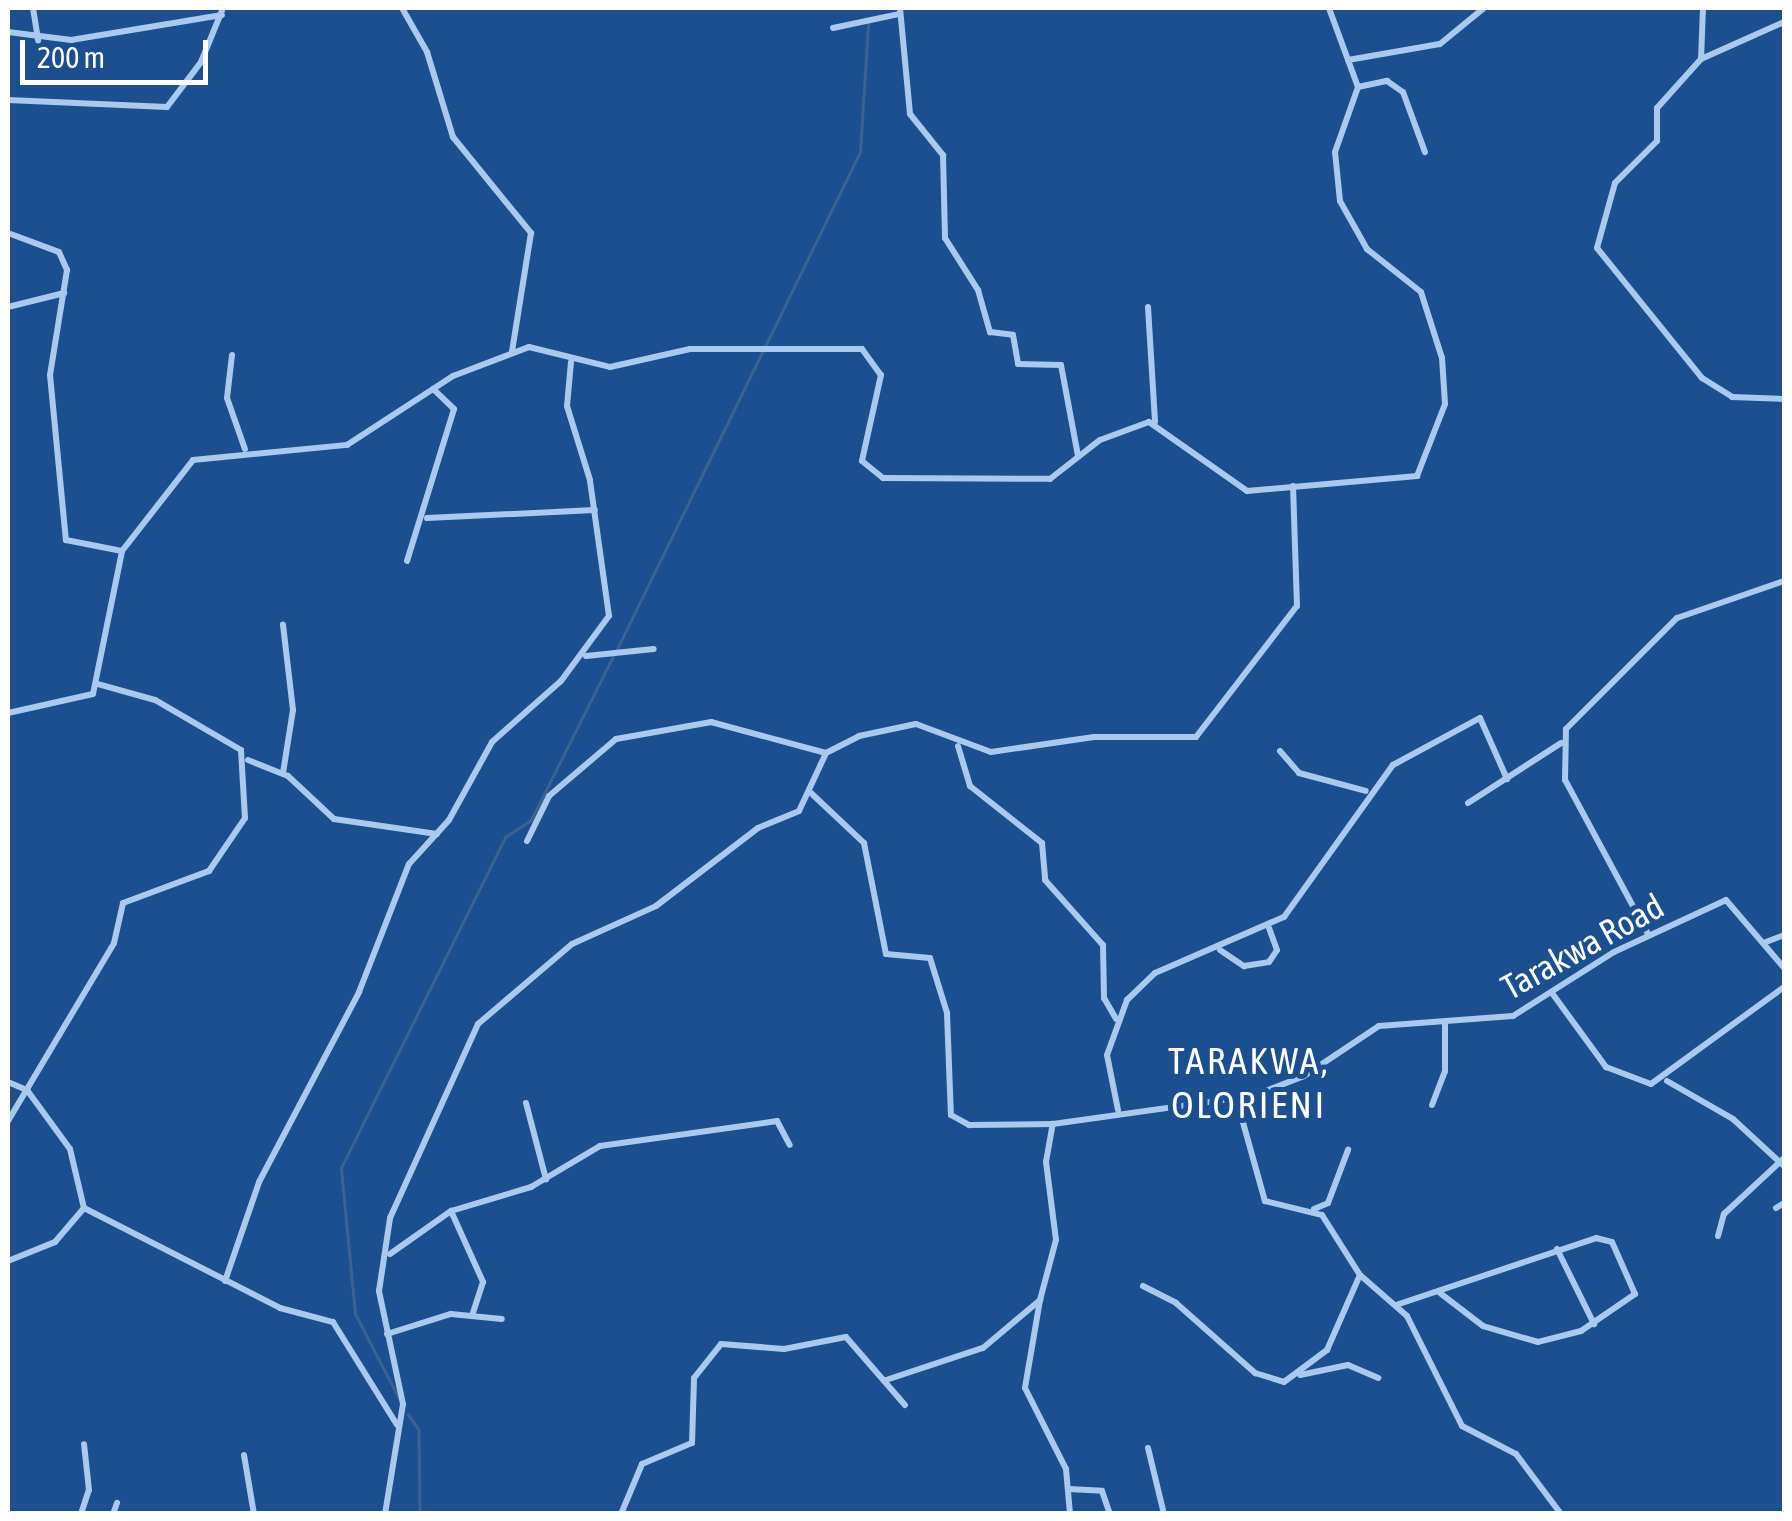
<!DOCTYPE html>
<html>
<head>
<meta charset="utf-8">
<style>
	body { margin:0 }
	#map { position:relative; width:1792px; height:1521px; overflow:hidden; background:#1b4f8f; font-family:"Asap Condensed",sans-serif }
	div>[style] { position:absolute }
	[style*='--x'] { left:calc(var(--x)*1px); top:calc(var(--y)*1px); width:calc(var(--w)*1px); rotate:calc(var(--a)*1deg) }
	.stream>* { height:2.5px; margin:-1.25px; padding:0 1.25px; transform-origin:1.25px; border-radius:1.25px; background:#3c6290 }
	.minor>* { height:6px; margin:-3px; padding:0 3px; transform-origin:3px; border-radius:3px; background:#a9c9ee }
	span { translate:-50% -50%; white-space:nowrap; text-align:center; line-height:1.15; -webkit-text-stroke:10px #1b4f8f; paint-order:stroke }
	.street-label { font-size:35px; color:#fff }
	.neighbourhood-label { font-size:38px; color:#fff; letter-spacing:2.5px }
	.frame { position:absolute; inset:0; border:10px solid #fff; pointer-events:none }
	.scale { position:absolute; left:20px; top:40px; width:188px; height:45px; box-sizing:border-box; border:5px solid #fff; border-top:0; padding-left:12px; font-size:30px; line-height:35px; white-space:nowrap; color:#fff; -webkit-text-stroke:8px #1b4f8f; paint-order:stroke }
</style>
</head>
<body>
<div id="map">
	<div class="stream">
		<div style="--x:617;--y:649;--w:553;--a:-63.94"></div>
		<div style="--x:860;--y:152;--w:128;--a:-86.4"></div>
		<div style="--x:399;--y:1399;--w:96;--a:-117.4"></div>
		<div style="--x:355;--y:1314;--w:147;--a:-95.5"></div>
		<div style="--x:341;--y:1168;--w:369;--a:-63.6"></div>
		<div style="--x:505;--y:837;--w:31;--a:-33"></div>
		<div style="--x:531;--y:820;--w:183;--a:-63.4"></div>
		<div style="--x:408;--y:1414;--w:19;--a:55"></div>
		<div style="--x:419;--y:1430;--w:84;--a:89.3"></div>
	</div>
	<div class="minor">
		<div style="--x:33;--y:8;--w:33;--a:81"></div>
		<div style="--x:402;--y:8;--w:51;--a:60.4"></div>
		<div style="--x:427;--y:52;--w:89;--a:73"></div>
		<div style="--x:453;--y:137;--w:124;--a:50.9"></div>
		<div style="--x:531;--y:233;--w:120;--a:99.1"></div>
		<div style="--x:900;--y:8;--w:106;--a:84.6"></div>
		<div style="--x:910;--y:114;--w:53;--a:51.2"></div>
		<div style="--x:943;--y:155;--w:83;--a:88.6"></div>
		<div style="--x:945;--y:238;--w:62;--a:57.6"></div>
		<div style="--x:978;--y:290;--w:44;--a:74.1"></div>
		<div style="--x:990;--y:332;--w:23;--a:7"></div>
		<div style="--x:1013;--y:335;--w:29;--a:80"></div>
		<div style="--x:1018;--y:364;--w:43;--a:1.3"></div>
		<div style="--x:1061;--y:365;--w:93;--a:79.4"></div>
		<div style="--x:1703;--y:8;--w:51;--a:92.2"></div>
		<div style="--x:1701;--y:59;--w:66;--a:131.9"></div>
		<div style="--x:1657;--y:108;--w:33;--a:90"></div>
		<div style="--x:1657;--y:141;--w:59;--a:135"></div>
		<div style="--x:1615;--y:183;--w:67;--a:105.5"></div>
		<div style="--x:1597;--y:248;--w:167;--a:51.1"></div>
		<div style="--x:1702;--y:378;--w:36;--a:32"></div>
		<div style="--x:1732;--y:397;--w:52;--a:2.2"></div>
		<div style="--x:833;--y:28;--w:67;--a:-12"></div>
		<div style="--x:8;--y:32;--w:64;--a:7.2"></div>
		<div style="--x:71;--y:40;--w:153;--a:-9.4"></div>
		<div style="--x:1701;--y:59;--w:91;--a:-24"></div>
		<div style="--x:1348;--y:60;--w:93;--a:-9.9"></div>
		<div style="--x:1440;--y:44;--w:57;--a:-39.3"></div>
		<div style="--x:1358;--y:87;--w:30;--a:-12"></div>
		<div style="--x:1387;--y:81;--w:19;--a:35"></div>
		<div style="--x:1403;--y:92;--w:64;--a:69.9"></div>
		<div style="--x:8;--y:100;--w:159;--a:2.5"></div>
		<div style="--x:167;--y:107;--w:56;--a:-52.9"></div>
		<div style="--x:201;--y:62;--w:58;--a:-67.8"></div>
		<div style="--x:8;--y:233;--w:54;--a:20.4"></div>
		<div style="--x:59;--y:252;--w:20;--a:66"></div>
		<div style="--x:67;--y:270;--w:106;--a:99.2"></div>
		<div style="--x:50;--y:375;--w:166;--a:84.5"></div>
		<div style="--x:66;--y:540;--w:57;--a:11.1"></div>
		<div style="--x:8;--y:307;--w:58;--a:-14"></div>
		<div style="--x:1148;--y:307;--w:115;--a:86.5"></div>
		<div style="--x:232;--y:355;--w:43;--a:96.6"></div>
		<div style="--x:227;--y:398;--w:54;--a:70.6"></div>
		<div style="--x:427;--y:518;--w:168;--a:-2.7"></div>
		<div style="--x:407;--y:561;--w:159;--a:-72.8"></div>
		<div style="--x:454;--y:409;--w:29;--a:-136"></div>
		<div style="--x:586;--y:656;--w:68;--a:-5.9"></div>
		<div style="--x:8;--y:713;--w:87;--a:-12.6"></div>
		<div style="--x:93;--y:694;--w:146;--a:-78.5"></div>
		<div style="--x:122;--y:551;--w:115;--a:-52"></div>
		<div style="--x:193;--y:460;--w:155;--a:-5.6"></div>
		<div style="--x:347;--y:445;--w:126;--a:-33.1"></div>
		<div style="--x:453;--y:376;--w:81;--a:-20.9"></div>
		<div style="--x:529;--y:347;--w:83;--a:13.9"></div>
		<div style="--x:610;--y:367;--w:82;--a:-12.7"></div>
		<div style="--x:690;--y:349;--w:172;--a:0"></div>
		<div style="--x:862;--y:349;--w:32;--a:54"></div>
		<div style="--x:881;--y:375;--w:88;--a:102.5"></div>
		<div style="--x:862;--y:461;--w:27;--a:39"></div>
		<div style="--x:883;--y:478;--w:167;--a:0.3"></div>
		<div style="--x:1050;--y:479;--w:63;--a:-38"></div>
		<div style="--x:1100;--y:440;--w:52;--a:-20.2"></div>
		<div style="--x:1149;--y:422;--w:120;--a:35.1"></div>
		<div style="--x:1247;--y:491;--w:171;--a:-5"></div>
		<div style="--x:1417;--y:476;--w:77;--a:-68.7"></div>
		<div style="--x:1445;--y:404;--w:46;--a:-93.7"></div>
		<div style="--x:1442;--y:358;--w:69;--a:-107.7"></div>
		<div style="--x:1421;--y:292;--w:69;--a:-141.5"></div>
		<div style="--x:1367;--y:249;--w:55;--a:-119.4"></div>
		<div style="--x:1340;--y:201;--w:49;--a:-95.8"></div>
		<div style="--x:1335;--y:152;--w:69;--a:-70.5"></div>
		<div style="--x:1358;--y:87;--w:84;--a:-110.2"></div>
		<div style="--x:958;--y:746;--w:42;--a:73.3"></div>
		<div style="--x:970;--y:786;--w:92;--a:38.4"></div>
		<div style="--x:1042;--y:843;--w:37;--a:85"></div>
		<div style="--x:1045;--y:880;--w:87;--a:48.3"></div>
		<div style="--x:1103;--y:945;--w:53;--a:88.9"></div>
		<div style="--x:1104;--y:998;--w:24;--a:60"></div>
		<div style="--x:1280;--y:751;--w:29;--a:49"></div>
		<div style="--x:1299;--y:773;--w:69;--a:15"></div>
		<div style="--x:248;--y:760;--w:43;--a:21.8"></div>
		<div style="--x:288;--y:776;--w:63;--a:43.1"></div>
		<div style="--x:334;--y:819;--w:104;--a:8.3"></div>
		<div style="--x:283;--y:773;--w:64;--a:-81"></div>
		<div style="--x:293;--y:710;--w:86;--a:-96.7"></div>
		<div style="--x:811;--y:793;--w:73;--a:43.3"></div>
		<div style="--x:864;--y:843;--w:113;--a:78.8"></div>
		<div style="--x:886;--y:954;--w:44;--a:5.2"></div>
		<div style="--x:930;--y:958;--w:58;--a:72.8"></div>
		<div style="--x:947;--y:1013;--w:102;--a:87.8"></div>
		<div style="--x:951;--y:1115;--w:21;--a:29"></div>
		<div style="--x:969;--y:1125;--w:84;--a:-0.7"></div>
		<div style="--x:1053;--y:1124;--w:202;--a:-8"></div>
		<div style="--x:1253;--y:1096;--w:55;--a:-21.4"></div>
		<div style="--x:1304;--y:1076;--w:90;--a:-33.7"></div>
		<div style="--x:1379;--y:1026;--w:134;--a:-4.3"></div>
		<div style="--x:1513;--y:1016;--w:120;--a:-32.4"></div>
		<div style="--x:1614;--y:952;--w:123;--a:-24.9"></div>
		<div style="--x:1726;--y:900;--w:89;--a:49.5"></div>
		<div style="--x:1468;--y:803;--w:111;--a:-32.8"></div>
		<div style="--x:527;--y:841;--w:50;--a:-63.9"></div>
		<div style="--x:549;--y:796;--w:88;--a:-40.4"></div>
		<div style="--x:616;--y:739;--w:97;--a:-10.1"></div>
		<div style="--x:711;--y:722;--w:119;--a:15.1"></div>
		<div style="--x:1648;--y:934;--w:175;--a:-118.3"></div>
		<div style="--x:1565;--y:780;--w:51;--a:-88.9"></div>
		<div style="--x:1566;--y:729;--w:157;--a:-45"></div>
		<div style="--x:1677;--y:618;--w:113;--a:-19.1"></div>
		<div style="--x:1766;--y:942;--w:19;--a:-21"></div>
		<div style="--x:1220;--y:950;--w:29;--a:34"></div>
		<div style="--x:1244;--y:966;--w:25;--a:-9"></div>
		<div style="--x:1269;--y:962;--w:14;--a:-56"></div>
		<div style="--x:1277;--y:950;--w:23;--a:-110"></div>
		<div style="--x:1552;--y:993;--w:92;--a:53.9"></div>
		<div style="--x:1606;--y:1067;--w:48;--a:20.7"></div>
		<div style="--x:1651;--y:1084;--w:165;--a:-36.1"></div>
		<div style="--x:1667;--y:1081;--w:76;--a:29.9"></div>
		<div style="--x:1733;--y:1119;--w:69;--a:42.7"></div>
		<div style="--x:8;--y:1082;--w:21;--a:23"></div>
		<div style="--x:27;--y:1090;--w:73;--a:53.9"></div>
		<div style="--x:70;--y:1149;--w:61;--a:76.7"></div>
		<div style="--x:84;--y:1208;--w:220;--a:27"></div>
		<div style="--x:280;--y:1308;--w:55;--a:14.8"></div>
		<div style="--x:333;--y:1322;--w:121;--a:58.1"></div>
		<div style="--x:1237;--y:1101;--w:104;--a:74.4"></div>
		<div style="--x:1265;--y:1201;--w:59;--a:13.8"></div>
		<div style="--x:1322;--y:1215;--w:71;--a:57.7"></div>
		<div style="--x:1360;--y:1275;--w:62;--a:41.1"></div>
		<div style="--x:1407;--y:1316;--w:123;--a:63.4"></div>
		<div style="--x:1462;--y:1426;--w:61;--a:27.4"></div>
		<div style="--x:1516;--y:1454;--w:75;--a:53.1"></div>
		<div style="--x:526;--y:1103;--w:79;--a:75.3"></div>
		<div style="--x:1432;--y:1105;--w:36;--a:-69"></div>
		<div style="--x:1445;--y:1071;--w:48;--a:-90"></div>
		<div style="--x:1118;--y:1110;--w:56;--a:-101.3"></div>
		<div style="--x:1107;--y:1055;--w:59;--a:-70"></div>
		<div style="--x:1127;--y:1000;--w:39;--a:-44"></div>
		<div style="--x:1155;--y:973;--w:141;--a:-23.5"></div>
		<div style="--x:1284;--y:917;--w:187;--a:-54.4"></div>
		<div style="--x:1393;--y:765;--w:99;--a:-28.4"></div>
		<div style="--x:1480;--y:718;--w:67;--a:66.1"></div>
		<div style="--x:8;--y:1121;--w:207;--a:-59.2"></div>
		<div style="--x:114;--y:943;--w:41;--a:-77.3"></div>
		<div style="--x:123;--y:903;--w:92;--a:-20.4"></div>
		<div style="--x:209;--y:871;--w:64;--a:-55.8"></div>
		<div style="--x:245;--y:818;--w:68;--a:-93.4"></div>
		<div style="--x:241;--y:750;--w:99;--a:-149.8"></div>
		<div style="--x:155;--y:700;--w:59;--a:-164.3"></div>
		<div style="--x:1776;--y:1208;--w:9;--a:-32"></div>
		<div style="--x:1314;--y:1209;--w:15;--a:-23"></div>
		<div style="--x:1328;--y:1203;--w:57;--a:-69.3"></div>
		<div style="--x:451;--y:1211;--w:78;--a:65.7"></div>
		<div style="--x:483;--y:1282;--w:35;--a:108"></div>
		<div style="--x:1718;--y:1236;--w:23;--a:-75"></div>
		<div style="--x:1724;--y:1214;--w:82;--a:-43"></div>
		<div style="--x:1557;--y:1249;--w:84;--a:63.7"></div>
		<div style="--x:390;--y:1254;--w:75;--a:-35.2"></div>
		<div style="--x:451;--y:1211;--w:84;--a:-16.7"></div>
		<div style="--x:531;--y:1187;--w:80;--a:-30.7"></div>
		<div style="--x:600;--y:1146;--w:179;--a:-8"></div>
		<div style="--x:777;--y:1121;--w:27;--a:62"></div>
		<div style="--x:8;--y:1261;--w:51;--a:-22"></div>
		<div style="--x:55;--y:1242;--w:45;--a:-49.5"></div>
		<div style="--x:225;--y:1281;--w:105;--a:-71"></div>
		<div style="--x:259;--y:1182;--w:215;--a:-62.2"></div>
		<div style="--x:359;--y:992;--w:137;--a:-68.7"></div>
		<div style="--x:409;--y:864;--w:59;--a:-47.7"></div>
		<div style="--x:449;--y:820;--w:89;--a:-61.1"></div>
		<div style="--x:492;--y:742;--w:92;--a:-41.5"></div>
		<div style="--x:561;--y:681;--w:81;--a:-53.6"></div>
		<div style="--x:609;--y:616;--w:137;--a:-98"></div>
		<div style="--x:590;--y:480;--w:77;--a:-107.3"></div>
		<div style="--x:567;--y:406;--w:44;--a:-84.8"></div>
		<div style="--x:1143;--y:1286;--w:37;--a:27"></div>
		<div style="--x:1176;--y:1303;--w:106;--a:41.5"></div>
		<div style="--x:1255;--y:1373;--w:30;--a:17"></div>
		<div style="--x:1284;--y:1382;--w:54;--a:-36.7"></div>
		<div style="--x:1327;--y:1350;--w:82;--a:-66.3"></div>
		<div style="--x:1040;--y:1300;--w:89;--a:99.7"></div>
		<div style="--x:1025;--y:1388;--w:91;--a:63.2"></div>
		<div style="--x:1066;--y:1469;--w:45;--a:84.9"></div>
		<div style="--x:1396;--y:1305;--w:211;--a:-18.5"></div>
		<div style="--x:1596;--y:1238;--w:16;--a:14"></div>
		<div style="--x:1612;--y:1242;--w:57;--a:66.1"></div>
		<div style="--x:1635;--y:1294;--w:65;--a:145.6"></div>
		<div style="--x:1581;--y:1331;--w:44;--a:165.7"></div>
		<div style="--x:1538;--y:1342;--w:57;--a:-163.8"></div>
		<div style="--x:1483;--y:1326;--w:54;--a:-142.5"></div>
		<div style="--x:387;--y:1334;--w:67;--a:-17.4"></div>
		<div style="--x:451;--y:1314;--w:51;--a:5.6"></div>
		<div style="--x:1300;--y:1375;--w:49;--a:-11.8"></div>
		<div style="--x:1348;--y:1365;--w:33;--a:23"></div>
		<div style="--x:886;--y:1380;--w:102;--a:-18.3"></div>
		<div style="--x:983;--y:1348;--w:75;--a:-40.1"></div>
		<div style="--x:1040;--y:1300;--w:62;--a:-75.1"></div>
		<div style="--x:1056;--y:1240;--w:79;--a:-97.3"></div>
		<div style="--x:1046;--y:1162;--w:39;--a:-80"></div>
		<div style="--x:1148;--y:1448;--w:68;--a:76.4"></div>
		<div style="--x:244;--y:1455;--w:60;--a:80.4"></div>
		<div style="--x:1069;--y:1489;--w:33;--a:3"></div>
		<div style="--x:1102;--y:1491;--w:24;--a:71"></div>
		<div style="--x:81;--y:1514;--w:25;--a:-72"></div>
		<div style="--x:89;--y:1490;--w:46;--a:-96.2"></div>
		<div style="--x:113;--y:1514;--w:12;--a:-70"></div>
		<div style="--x:385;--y:1514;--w:111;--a:-80.7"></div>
		<div style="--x:403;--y:1404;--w:116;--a:-102"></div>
		<div style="--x:379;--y:1291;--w:74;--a:-81.4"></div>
		<div style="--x:390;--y:1218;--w:213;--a:-65.6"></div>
		<div style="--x:478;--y:1024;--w:123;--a:-40.4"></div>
		<div style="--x:572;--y:944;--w:92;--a:-24.3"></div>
		<div style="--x:656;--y:906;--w:128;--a:-37.4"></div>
		<div style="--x:758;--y:828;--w:44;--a:-22.5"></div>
		<div style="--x:799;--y:811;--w:64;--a:-65"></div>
		<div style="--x:826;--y:753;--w:37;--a:-27"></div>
		<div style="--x:859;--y:736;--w:58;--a:-11.9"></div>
		<div style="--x:916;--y:724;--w:80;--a:20.5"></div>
		<div style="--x:991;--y:752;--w:104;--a:-8.3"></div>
		<div style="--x:1094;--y:737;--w:102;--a:0"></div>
		<div style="--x:1196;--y:737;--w:165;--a:-52.4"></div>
		<div style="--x:1297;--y:606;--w:120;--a:-91.9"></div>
		<div style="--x:621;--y:1514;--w:54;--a:-67.2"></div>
		<div style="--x:642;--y:1464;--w:54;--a:-22.8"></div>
		<div style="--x:692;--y:1443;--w:65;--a:-88.2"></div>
		<div style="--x:694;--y:1378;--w:43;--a:-51.5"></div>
		<div style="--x:721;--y:1344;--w:63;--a:4.5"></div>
		<div style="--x:784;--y:1349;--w:63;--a:-11"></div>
		<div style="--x:846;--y:1337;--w:90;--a:49.1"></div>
	</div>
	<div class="street-label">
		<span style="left:1582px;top:946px;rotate:-29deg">Tarakwa Road</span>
	</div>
	<div class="neighbourhood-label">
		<span style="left:1249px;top:1083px">TARAKWA,<br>OLORIENI</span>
	</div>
	<div class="frame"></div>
	<div class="scale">200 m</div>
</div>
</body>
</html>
